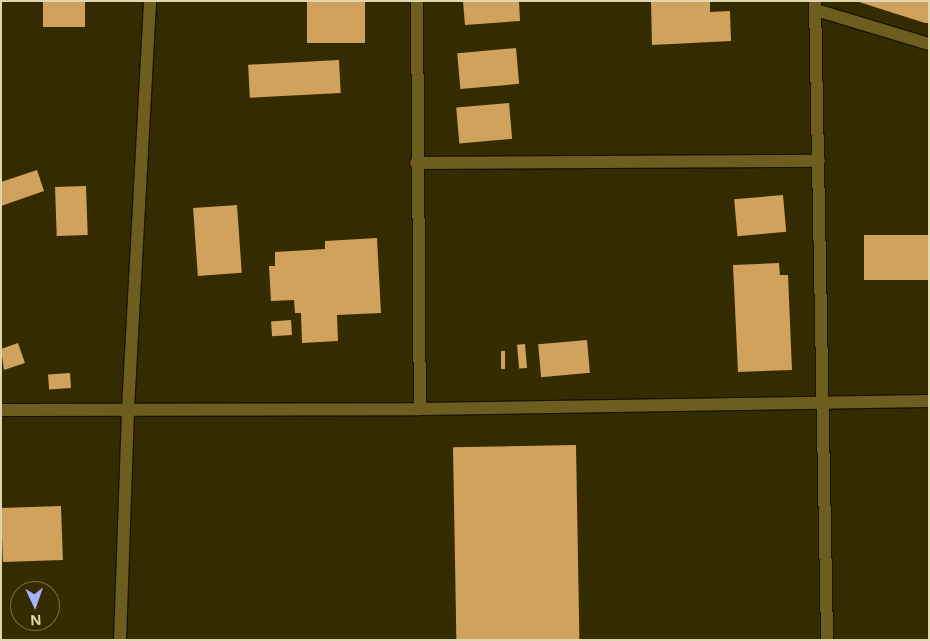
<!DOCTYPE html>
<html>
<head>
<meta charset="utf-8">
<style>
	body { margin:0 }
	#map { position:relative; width:930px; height:641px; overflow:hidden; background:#352b00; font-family:"Noto Sans",sans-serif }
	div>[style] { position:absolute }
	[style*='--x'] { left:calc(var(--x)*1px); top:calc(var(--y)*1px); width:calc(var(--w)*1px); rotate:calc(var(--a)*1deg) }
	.building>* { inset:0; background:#d0a25c; transform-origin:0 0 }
	.roads { filter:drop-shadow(1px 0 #191400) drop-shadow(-1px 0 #191400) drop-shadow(0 1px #191400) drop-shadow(0 -1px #191400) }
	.minor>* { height:12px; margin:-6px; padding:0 6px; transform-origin:6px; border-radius:6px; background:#6d5e20 }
	.tertiary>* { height:12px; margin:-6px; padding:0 6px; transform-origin:6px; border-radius:6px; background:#6d5e20 }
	span { translate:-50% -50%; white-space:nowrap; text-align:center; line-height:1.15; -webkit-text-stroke:5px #352b00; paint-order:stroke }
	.frame { position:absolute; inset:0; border:2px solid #dfd6b0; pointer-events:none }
	.north { position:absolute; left:10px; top:581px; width:50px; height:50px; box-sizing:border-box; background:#352b00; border:1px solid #796f46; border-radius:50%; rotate:177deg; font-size:14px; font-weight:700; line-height:20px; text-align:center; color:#dfd6b0 }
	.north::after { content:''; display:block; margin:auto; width:18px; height:22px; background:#a5b1fc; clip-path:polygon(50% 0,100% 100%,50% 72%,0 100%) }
</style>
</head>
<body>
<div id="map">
	<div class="building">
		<div style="left:307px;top:1px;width:58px;height:42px"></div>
		<div style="clip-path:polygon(463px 1px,519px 1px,520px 21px,465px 25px)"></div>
		<div style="clip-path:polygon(651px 1px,710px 1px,710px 12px,730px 11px,731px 41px,652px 45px)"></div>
		<div style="clip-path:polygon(929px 1px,929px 23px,925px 23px,859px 2px)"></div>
		<div style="left:85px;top:2px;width:25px;height:42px;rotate:90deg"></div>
		<div style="left:516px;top:48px;width:36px;height:59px;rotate:85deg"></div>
		<div style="left:339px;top:60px;width:33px;height:91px;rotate:87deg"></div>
		<div style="left:509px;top:103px;width:36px;height:53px;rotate:85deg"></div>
		<div style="clip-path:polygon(37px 170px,44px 191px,1px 206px,1px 182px)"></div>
		<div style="left:86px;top:186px;width:49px;height:31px;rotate:88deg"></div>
		<div style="left:783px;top:195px;width:37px;height:49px;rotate:85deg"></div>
		<div style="left:237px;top:205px;width:68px;height:44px;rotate:86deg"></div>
		<div style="left:929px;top:235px;width:45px;height:65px;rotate:90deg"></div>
		<div style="clip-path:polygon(377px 238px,381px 313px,337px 315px,338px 341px,302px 343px,301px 313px,295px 313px,294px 300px,271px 301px,269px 266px,275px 266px,275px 252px,325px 249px,325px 241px)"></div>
		<div style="clip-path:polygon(779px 263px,780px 275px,788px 275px,792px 370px,738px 372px,733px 265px)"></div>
		<div style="left:291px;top:320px;width:15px;height:20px;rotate:86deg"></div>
		<div style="left:587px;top:340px;width:33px;height:49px;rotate:85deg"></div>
		<div style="clip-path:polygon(18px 343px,25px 363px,4px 370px,1px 349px)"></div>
		<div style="left:525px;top:344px;width:24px;height:8px;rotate:85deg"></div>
		<div style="left:501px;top:351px;width:4px;height:18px"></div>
		<div style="left:70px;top:373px;width:15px;height:22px;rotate:86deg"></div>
		<div style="left:576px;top:445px;width:195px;height:123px;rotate:89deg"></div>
		<div style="left:61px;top:506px;width:54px;height:60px;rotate:88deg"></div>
	</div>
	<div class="roads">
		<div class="minor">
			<div style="--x:417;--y:1;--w:408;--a:89.6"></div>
			<div style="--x:815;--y:1;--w:639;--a:88.92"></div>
			<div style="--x:816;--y:10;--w:118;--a:16.7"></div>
			<div style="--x:416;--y:163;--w:403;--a:-0.3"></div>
			<div style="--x:1;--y:410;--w:419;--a:-0.1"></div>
			<div style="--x:420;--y:409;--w:509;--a:-0.9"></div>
		</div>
		<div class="tertiary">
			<div style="--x:120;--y:640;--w:231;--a:-88"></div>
			<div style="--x:128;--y:409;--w:409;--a:-86.9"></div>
		</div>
	</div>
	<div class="frame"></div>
	<div class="north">N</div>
</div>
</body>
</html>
